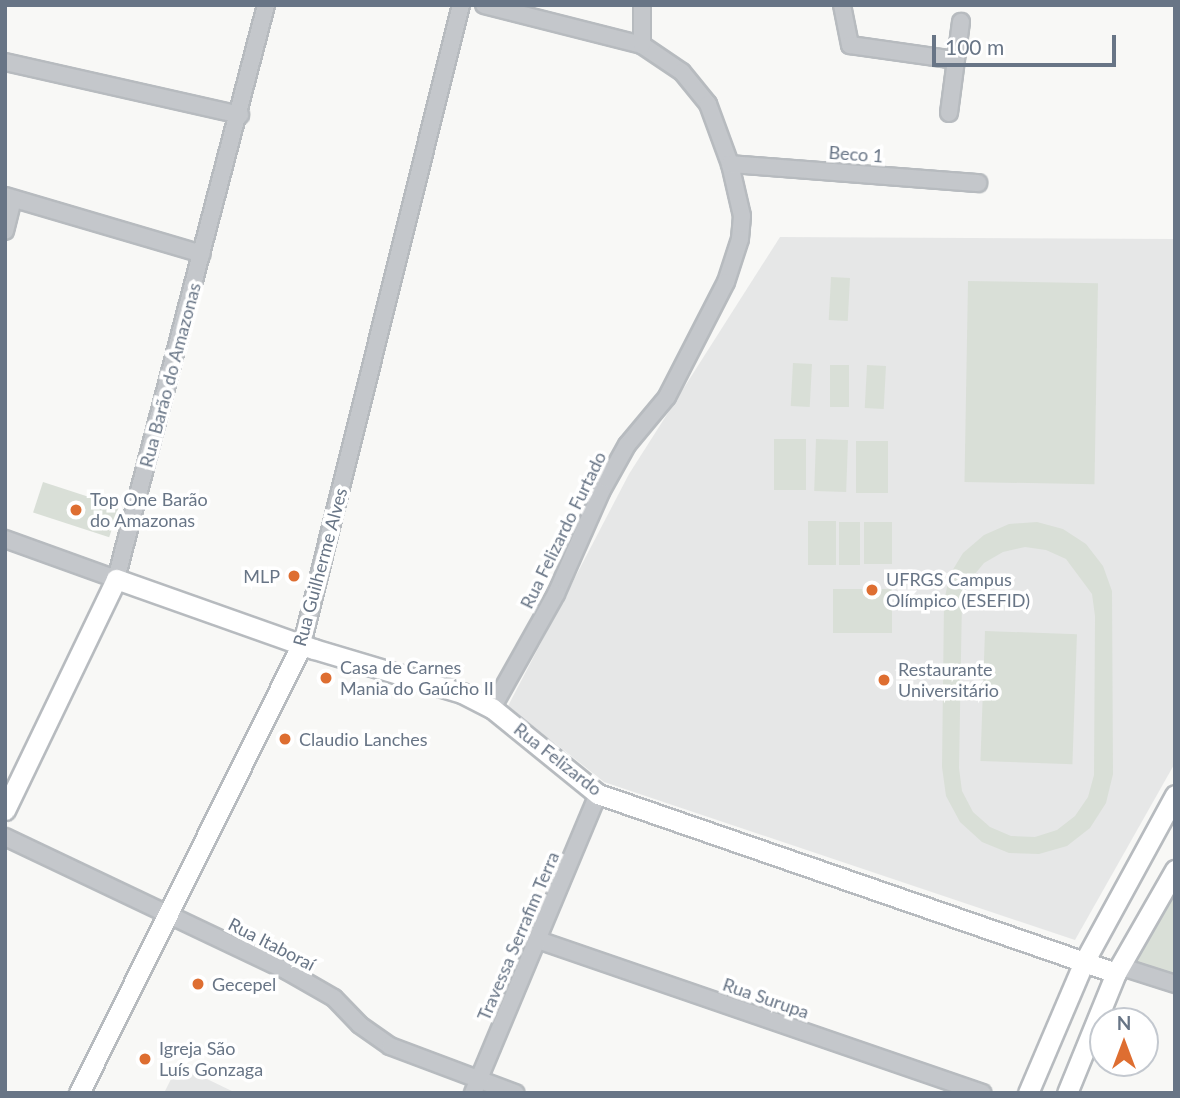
<!DOCTYPE html>
<html>
<head>
<meta charset="utf-8">
<style>
	body { margin:0 }
	#map { position:relative; width:1180px; height:1098px; overflow:hidden; background:#f8f8f6; font-family:Lato,sans-serif }
	div>[style] { position:absolute }
	[style*='--x'] { left:calc(var(--x)*1px); top:calc(var(--y)*1px); width:calc(var(--w)*1px); rotate:calc(var(--a)*1deg) }
	.built>* { inset:0; background:#e6e7e7 }
	.green>* { inset:0; background:#d9dfd7; transform-origin:0 0 }
	.roads { filter:drop-shadow(2px 0 #b7bbbf) drop-shadow(-2px 0 #b7bbbf) drop-shadow(0 2px #b7bbbf) drop-shadow(0 -2px #b7bbbf) }
	.minor>* { height:16px; margin:-8px; padding:0 8px; transform-origin:8px; border-radius:8px; background:#c4c7cb }
	.major>* { height:19px; margin:-9.5px; padding:0 9.5px; transform-origin:9.5px; border-radius:9.5px; background:#fff }
	.dots>* { width:19px; height:19px; translate:-50% -50%; box-sizing:border-box; border:4px solid #fff; border-radius:50% }
	span { translate:-50% -50%; white-space:nowrap; text-align:center; line-height:1.15; -webkit-text-stroke:7px #fff; paint-order:stroke }
	.street-label { font-size:18px; color:#687586 }
	.poi-label { font-size:18px; color:#687586 }
	.left { translate:0 -50%; text-align:left }
	.right { translate:-100% -50%; text-align:right }
	.frame { position:absolute; inset:0; border:7px solid #687586; pointer-events:none }
	.north { position:absolute; left:1089px; top:1007px; width:70px; height:70px; box-sizing:border-box; background:#fff; border:2px solid #c3c8cf; border-radius:50%; rotate:0deg; font-size:19px; font-weight:700; line-height:28px; text-align:center; color:#687586 }
	.north::after { content:''; display:block; margin:auto; width:24px; height:32px; background:#de6e31; clip-path:polygon(50% 0,100% 100%,50% 72%,0 100%) }
	.scale { position:absolute; left:932px; top:35px; width:184px; height:32px; box-sizing:border-box; border:4px solid #687586; border-top:0; padding-left:9px; font-size:21px; line-height:24px; white-space:nowrap; color:#687586; -webkit-text-stroke:5px #fff; paint-order:stroke }
</style>
</head>
<body>
<div id="map">
	<div class="built">
		<div style="clip-path:polygon(780px 237px,1175px 239px,1175px 763px,1075px 940px,604px 782px,508px 706px,629px 474px)"></div>
		<div style="clip-path:polygon(178px 1065px,236px 1093px,164px 1093px)"></div>
	</div>
	<div class="green">
		<div style="left:831px;top:277px;width:19px;height:43px;rotate:3deg"></div>
		<div style="left:968px;top:281px;width:130px;height:201px;rotate:1deg"></div>
		<div style="left:793px;top:363px;width:19px;height:43px;rotate:3deg"></div>
		<div style="left:830px;top:365px;width:19px;height:42px"></div>
		<div style="left:867px;top:365px;width:19px;height:43px;rotate:3deg"></div>
		<div style="left:774px;top:439px;width:32px;height:51px"></div>
		<div style="left:816px;top:439px;width:32px;height:52px;rotate:2deg"></div>
		<div style="left:856px;top:441px;width:32px;height:52px"></div>
		<div style="left:43px;top:482px;width:80px;height:32px;rotate:18deg"></div>
		<div style="left:808px;top:521px;width:28px;height:44px"></div>
		<div style="left:839px;top:522px;width:21px;height:43px"></div>
		<div style="left:864px;top:522px;width:28px;height:42px"></div>
		<div style="clip-path:polygon(evenodd,1037px 522px,1063px 529px,1086px 544px,1103px 566px,1112px 591px,1113px 774px,1106px 803px,1090px 828px,1067px 846px,1039px 854px,1009px 853px,982px 842px,960px 822px,946px 796px,942px 767px,944px 603px,949px 576px,963px 553px,984px 535px,1009px 524px,1037px 522px,1025px 547px,1046px 550px,1066px 559px,1092px 594px,1095px 616px,1094px 775px,1088px 797px,1075px 816px,1057px 830px,1035px 837px,1011px 836px,990px 827px,973px 812px,962px 791px,959px 768px,962px 600px,970px 580px,984px 563px,1003px 552px,1025px 547px)"></div>
		<div style="left:833px;top:589px;width:59px;height:44px"></div>
		<div style="left:985px;top:631px;width:92px;height:130px;rotate:2deg"></div>
		<div style="clip-path:polygon(1175px 890px,1175px 976px,1130px 961px)"></div>
	</div>
	<div class="roads">
		<div class="minor">
			<div style="--x:484;--y:5;--w:163;--a:14.2"></div>
			<div style="--x:642;--y:45;--w:48;--a:34"></div>
			<div style="--x:682;--y:72;--w:41;--a:50.9"></div>
			<div style="--x:708;--y:104;--w:64;--a:69.9"></div>
			<div style="--x:730;--y:164;--w:53;--a:77"></div>
			<div style="--x:742;--y:216;--w:23;--a:95"></div>
			<div style="--x:740;--y:239;--w:45;--a:108"></div>
			<div style="--x:726;--y:282;--w:129;--a:117.2"></div>
			<div style="--x:667;--y:397;--w:62;--a:129.8"></div>
			<div style="--x:627;--y:445;--w:54;--a:119"></div>
			<div style="--x:601;--y:492;--w:111;--a:113.8"></div>
			<div style="--x:556;--y:594;--w:131;--a:119.3"></div>
			<div style="--x:642;--y:5;--w:40;--a:90"></div>
			<div style="--x:842;--y:5;--w:41;--a:78.7"></div>
			<div style="--x:850;--y:45;--w:106;--a:8.1"></div>
			<div style="--x:5;--y:62;--w:241;--a:12.7"></div>
			<div style="--x:949;--y:113;--w:92;--a:-82.5"></div>
			<div style="--x:730;--y:164;--w:249;--a:4.4"></div>
			<div style="--x:5;--y:196;--w:205;--a:16.4"></div>
			<div style="--x:5;--y:231;--w:33;--a:-76"></div>
			<div style="--x:5;--y:539;--w:118;--a:19.8"></div>
			<div style="--x:116;--y:579;--w:593;--a:-75.35"></div>
			<div style="--x:302;--y:644;--w:658;--a:-76.03"></div>
			<div style="--x:5;--y:837;--w:312;--a:25.4"></div>
			<div style="--x:287;--y:971;--w:54;--a:29.9"></div>
			<div style="--x:334;--y:998;--w:37;--a:46"></div>
			<div style="--x:360;--y:1025;--w:37;--a:35"></div>
			<div style="--x:390;--y:1046;--w:134;--a:20.6"></div>
			<div style="--x:538;--y:940;--w:470;--a:19"></div>
			<div style="--x:1119;--y:966;--w:59;--a:17.8"></div>
			<div style="--x:473;--y:1093;--w:324;--a:-67.3"></div>
		</div>
		<div class="major">
			<div style="--x:5;--y:810;--w:256;--a:-64.3"></div>
			<div style="--x:116;--y:579;--w:210;--a:19.5"></div>
			<div style="--x:314;--y:649;--w:154;--a:16.6"></div>
			<div style="--x:462;--y:693;--w:34;--a:27"></div>
			<div style="--x:492;--y:708;--w:136;--a:39.1"></div>
			<div style="--x:598;--y:794;--w:548;--a:19.06"></div>
			<div style="--x:79;--y:1093;--w:501;--a:-63.59"></div>
			<div style="--x:1028;--y:1093;--w:142;--a:-66.9"></div>
			<div style="--x:1084;--y:962;--w:190;--a:-61.4"></div>
			<div style="--x:1067;--y:1093;--w:130;--a:-67.8"></div>
			<div style="--x:1116;--y:973;--w:119;--a:-60.2"></div>
		</div>
	</div>
	<div class="dots">
		<div style="left:76px;top:510px;background:#de6e31"></div>
		<div style="left:294px;top:576px;background:#de6e31"></div>
		<div style="left:872px;top:590px;background:#de6e31"></div>
		<div style="left:326px;top:678px;background:#de6e31"></div>
		<div style="left:884px;top:680px;background:#de6e31"></div>
		<div style="left:285px;top:739px;background:#de6e31"></div>
		<div style="left:198px;top:984px;background:#de6e31"></div>
		<div style="left:145px;top:1059px;background:#de6e31"></div>
	</div>
	<div class="street-label">
		<span style="left:856px;top:154px;rotate:4deg">Beco 1</span>
		<span style="left:170px;top:375px;rotate:-75deg">Rua Barão do Amazonas</span>
		<span style="left:563px;top:530px;rotate:-64deg">Rua Felizardo Furtado</span>
		<span style="left:320px;top:567px;rotate:-75deg">Rua Guilherme Alves</span>
		<span style="left:558px;top:759px;rotate:38deg">Rua Felizardo</span>
		<span style="left:518px;top:936px;rotate:-67deg">Travessa Serrafim Terra</span>
		<span style="left:272px;top:944px;rotate:27deg">Rua Itaboraí</span>
		<span style="left:766px;top:998px;rotate:19deg">Rua Surupa</span>
	</div>
	<div class="poi-label">
		<span class="left" style="left:90px;top:510px">Top One Barão<br>do Amazonas</span>
		<span class="right" style="left:280px;top:576px">MLP</span>
		<span class="left" style="left:886px;top:590px">UFRGS Campus<br>Olímpico (ESEFID)</span>
		<span class="left" style="left:340px;top:678px">Casa de Carnes<br>Mania do Gaúcho II</span>
		<span class="left" style="left:898px;top:680px">Restaurante<br>Universitário</span>
		<span class="left" style="left:299px;top:739px">Claudio Lanches</span>
		<span class="left" style="left:212px;top:984px">Gecepel</span>
		<span class="left" style="left:159px;top:1059px">Igreja São<br>Luís Gonzaga</span>
	</div>
	<div class="frame"></div>
	<div class="north">N</div>
	<div class="scale">100 m</div>
</div>
</body>
</html>
